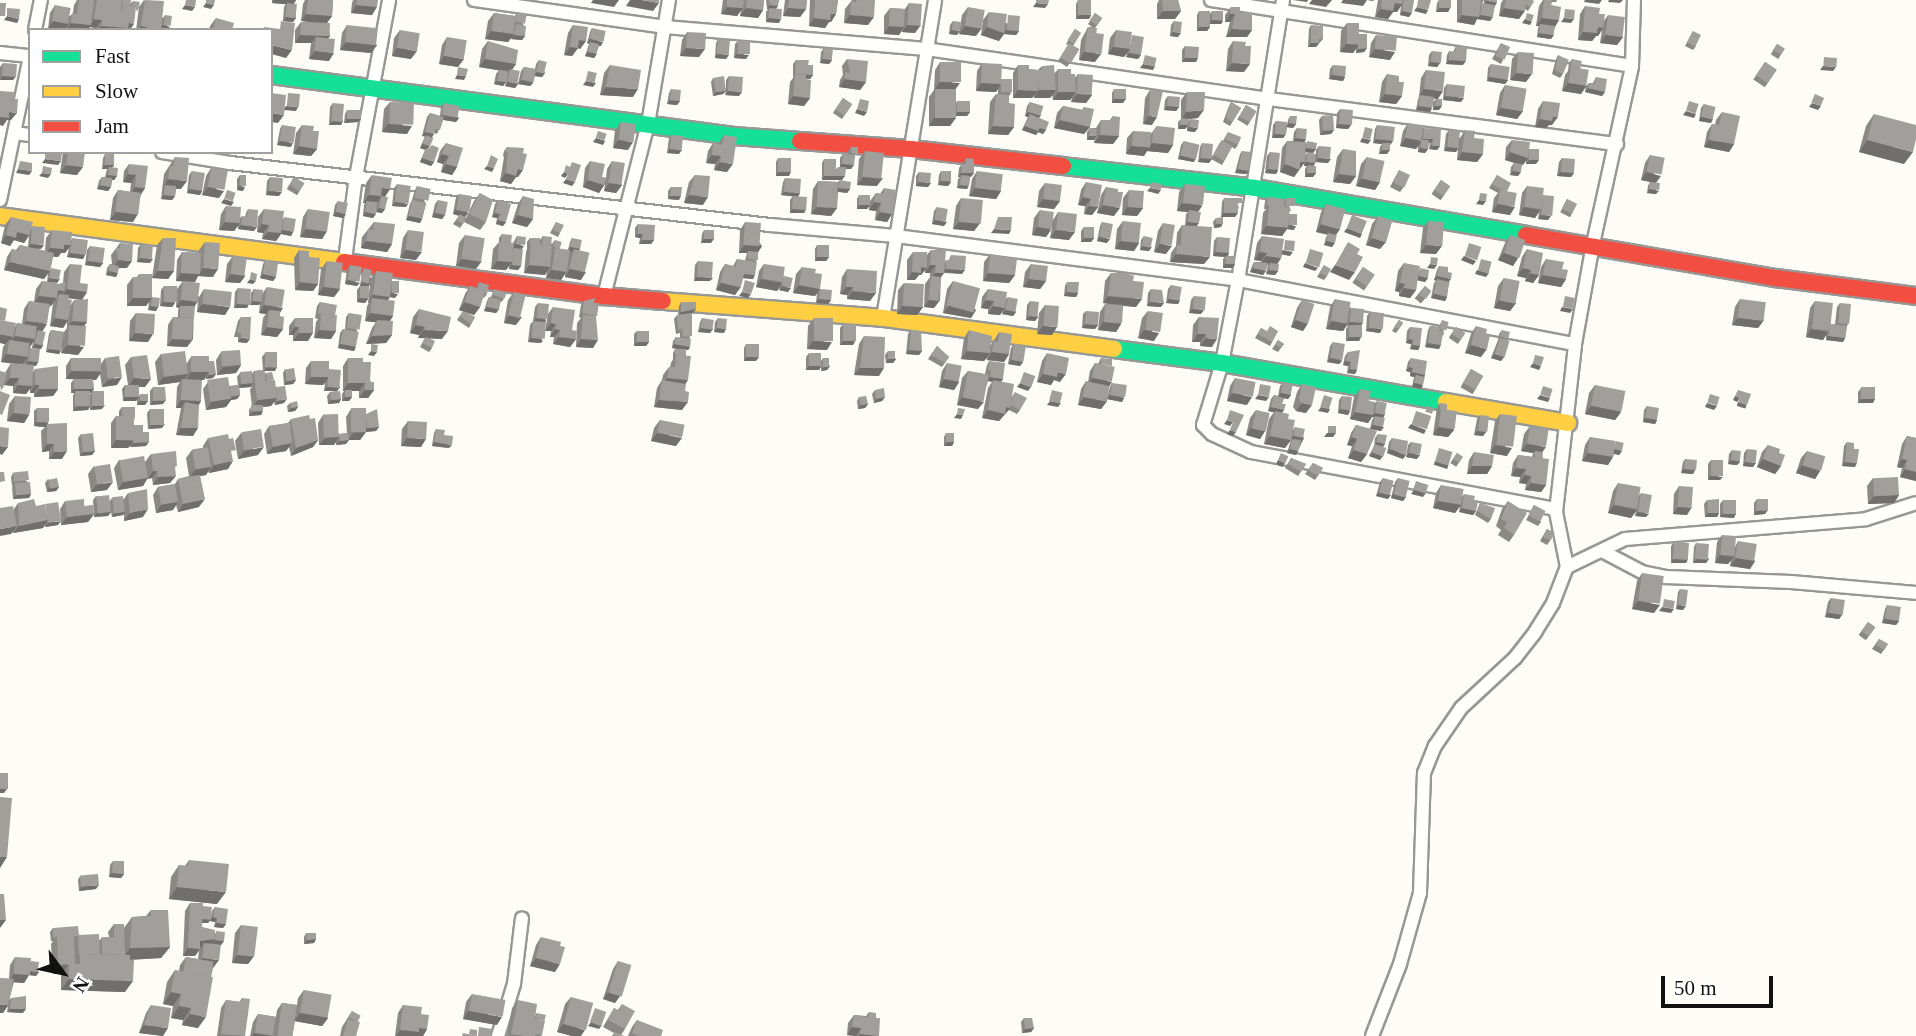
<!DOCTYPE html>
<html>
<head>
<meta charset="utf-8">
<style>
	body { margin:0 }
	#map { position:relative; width:1916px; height:1036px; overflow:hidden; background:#fdfcf7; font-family:"Times New Roman",serif }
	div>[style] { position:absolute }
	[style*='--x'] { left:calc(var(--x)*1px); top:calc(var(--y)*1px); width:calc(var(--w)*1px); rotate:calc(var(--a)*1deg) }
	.roads { filter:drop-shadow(2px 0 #979795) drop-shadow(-2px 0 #979795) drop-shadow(0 2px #979795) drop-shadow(0 -2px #979795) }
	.street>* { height:12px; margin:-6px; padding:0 6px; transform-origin:6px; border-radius:6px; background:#fffffe }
	.fast>* { height:16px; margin:-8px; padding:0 8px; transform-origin:8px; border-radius:8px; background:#16e098 }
	.slow>* { height:16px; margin:-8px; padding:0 8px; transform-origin:8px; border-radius:8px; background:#ffcf43 }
	.jam>* { height:16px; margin:-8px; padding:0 8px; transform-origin:8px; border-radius:8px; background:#f24e42 }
	.wall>* { inset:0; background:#8a8986; transform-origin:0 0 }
	.shaded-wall>* { inset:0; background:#716f6d; transform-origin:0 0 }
	.building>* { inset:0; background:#a19f9c; transform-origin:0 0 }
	span { translate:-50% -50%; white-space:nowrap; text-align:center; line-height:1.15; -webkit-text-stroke:7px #fff; paint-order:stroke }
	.legend { position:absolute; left:28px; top:28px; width:245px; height:126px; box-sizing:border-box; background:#fff; border:2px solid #a0a0a0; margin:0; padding:9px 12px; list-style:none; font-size:21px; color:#111 }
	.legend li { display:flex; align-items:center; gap:14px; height:35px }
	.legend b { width:35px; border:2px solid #a0a0a0 }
	.north { position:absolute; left:28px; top:938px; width:70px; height:70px; -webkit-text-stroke:5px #fff; paint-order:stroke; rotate:123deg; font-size:19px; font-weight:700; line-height:28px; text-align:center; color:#111 }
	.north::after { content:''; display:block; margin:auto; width:24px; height:32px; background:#111; clip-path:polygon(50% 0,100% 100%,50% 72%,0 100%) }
	.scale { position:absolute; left:1661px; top:976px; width:112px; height:32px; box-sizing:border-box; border:4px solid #111; border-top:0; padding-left:9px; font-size:21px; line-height:24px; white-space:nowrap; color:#111; -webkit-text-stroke:5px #fff; paint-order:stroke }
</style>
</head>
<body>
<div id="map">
	<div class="roads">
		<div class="street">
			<div style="--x:474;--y:0;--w:193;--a:8"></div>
			<div style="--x:665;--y:27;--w:262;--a:4.8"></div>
			<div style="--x:926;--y:49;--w:347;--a:8.3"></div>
			<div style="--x:1269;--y:99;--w:351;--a:7.4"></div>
			<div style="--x:1211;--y:0;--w:426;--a:8.9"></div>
			<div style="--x:1283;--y:0;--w:284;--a:99.1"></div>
			<div style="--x:1238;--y:280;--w:85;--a:100.9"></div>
			<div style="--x:1222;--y:363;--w:65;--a:107"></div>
			<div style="--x:1203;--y:425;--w:13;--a:45"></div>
			<div style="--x:1212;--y:434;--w:43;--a:24.8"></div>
			<div style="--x:1251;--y:452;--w:310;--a:10.6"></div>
			<div style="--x:35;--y:30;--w:31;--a:-79"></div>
			<div style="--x:0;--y:53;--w:30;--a:6"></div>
			<div style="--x:14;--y:133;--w:16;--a:7"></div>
			<div style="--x:162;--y:152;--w:69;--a:9.2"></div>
			<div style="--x:230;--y:163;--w:544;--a:6.55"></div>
			<div style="--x:770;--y:225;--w:126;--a:5"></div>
			<div style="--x:896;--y:236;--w:345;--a:7.3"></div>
			<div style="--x:1238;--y:280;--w:343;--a:10.8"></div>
			<div style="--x:0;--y:200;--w:147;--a:-78.2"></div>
			<div style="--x:345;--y:260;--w:84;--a:-82.5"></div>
			<div style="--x:356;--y:177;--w:180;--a:-79.4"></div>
			<div style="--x:604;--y:296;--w:178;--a:-75.7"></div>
			<div style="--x:648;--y:124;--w:126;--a:-80.4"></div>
			<div style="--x:883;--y:318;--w:322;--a:-80.7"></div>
			<div style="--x:1602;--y:551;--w:45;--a:27.7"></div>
			<div style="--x:1642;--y:572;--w:25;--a:12"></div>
			<div style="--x:1666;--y:577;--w:125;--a:2.3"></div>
			<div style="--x:1791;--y:582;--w:125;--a:5"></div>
			<div style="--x:1567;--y:567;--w:64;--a:-25.8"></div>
			<div style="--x:1625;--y:539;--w:242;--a:-4.7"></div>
			<div style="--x:1866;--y:519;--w:52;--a:-17.7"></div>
			<div style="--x:498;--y:1036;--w:54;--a:-72.9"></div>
			<div style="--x:514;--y:984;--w:66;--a:-83.1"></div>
			<div style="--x:1372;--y:1036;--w:77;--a:-68.7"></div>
			<div style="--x:1400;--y:964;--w:74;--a:-74.3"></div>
			<div style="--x:1420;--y:893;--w:120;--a:-88.1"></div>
			<div style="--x:1424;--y:773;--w:29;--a:-68"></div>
			<div style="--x:1435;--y:746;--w:46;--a:-55.6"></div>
			<div style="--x:1461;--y:708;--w:74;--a:-42.8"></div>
			<div style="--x:1515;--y:658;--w:33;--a:-52"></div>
			<div style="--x:1535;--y:632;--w:34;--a:-58"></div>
			<div style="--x:1553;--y:603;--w:39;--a:-69"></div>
			<div style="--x:1567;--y:567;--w:56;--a:-101.3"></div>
			<div style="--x:1556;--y:512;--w:169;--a:-83.5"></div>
			<div style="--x:1575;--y:344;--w:102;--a:-79.8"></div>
			<div style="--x:1593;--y:244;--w:182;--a:-77.6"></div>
			<div style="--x:1632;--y:66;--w:66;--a:-88.3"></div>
		</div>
		<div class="fast">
			<div style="--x:271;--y:75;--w:467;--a:7.5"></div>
			<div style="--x:734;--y:136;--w:66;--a:4.3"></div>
			<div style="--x:1063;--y:166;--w:193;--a:6.5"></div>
			<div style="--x:1255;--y:188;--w:275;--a:9.8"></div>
			<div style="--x:1114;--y:349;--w:109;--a:7.4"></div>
			<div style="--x:1222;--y:363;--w:227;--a:9.9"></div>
		</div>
		<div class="slow">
			<div style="--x:0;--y:216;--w:347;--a:7.6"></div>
			<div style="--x:663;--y:301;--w:221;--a:4.4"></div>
			<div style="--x:883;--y:318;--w:233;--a:7.6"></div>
			<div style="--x:1446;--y:402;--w:124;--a:9.8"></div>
		</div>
		<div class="jam">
			<div style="--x:800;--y:141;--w:111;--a:4.1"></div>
			<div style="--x:911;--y:149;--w:153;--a:6.4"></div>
			<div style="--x:1526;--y:235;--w:254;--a:9.8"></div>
			<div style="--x:1776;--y:278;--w:141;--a:7.3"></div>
			<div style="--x:344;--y:262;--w:262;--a:7.5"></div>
			<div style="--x:604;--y:296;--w:59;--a:4.8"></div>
		</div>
	</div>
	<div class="wall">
		<div style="clip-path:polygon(77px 0,122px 0,130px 4px,133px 1px,135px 15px,130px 30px,96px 30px,96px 28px,90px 27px,88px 30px,66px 30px,66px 28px,64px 30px,48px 29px,50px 13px,55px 5px,70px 16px,73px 13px,74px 5px)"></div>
		<div style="clip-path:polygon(144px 0,163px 18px,165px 15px,168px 30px,136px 30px,139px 7px)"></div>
		<div style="clip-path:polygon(272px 0,296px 0,294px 4px,296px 18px,293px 22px,283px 21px,284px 7px,286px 4px,272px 3px)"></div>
		<div style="clip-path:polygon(305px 0,333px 0,332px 16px,327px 23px,330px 36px,328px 38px,329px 61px,309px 59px,311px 43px,295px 43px,295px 30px,301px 22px,311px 22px,301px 21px,303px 4px)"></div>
		<div style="clip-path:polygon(353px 0,378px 0,372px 15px,351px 13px,352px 3px)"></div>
		<div style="clip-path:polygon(723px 0,764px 0,763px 10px,758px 18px,740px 16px,741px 10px,737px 16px,721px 14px)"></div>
		<div style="clip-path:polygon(766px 0,779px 0,776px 9px,779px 23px,766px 22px,766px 12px,768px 9px,767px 9px)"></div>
		<div style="clip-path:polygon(785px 0,807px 0,806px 9px,800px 17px,783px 16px)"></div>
		<div style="clip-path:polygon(810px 0,838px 0,836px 14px,831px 22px,829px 22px,825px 28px,809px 26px)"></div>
		<div style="clip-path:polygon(852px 0,875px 0,868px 25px,844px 23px,845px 9px)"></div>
		<div style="clip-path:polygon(1078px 0,1091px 15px,1089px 19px,1076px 19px,1076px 4px)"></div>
		<div style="clip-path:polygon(1159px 0,1178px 0,1181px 11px,1175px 19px,1157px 19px,1157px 4px)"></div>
		<div style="clip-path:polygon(1378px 0,1414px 0,1409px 17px,1400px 15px,1401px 6px,1397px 12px,1393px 12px,1388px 19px,1375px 17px)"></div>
		<div style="clip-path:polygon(1439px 0,1450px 8px,1448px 12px,1436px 12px,1437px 3px)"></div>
		<div style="clip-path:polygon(1457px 0,1484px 0,1481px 5px,1484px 3px,1484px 0,1497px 0,1490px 21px,1477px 19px,1474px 25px,1457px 22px)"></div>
		<div style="clip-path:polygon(1503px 0,1526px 0,1534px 1px,1528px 11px,1525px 9px,1519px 19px,1499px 16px,1501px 3px)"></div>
		<div style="clip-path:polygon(1540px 0,1557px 0,1556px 2px,1552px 2px,1551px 5px,1559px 20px,1555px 27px,1551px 39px,1537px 37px,1538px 28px,1539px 26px,1536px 26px,1539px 6px,1543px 0)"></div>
		<div style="clip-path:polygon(909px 3px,915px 33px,902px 32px,902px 30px,899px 35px,884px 34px,884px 16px,890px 8px,905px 9px)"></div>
		<div style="clip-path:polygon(1585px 6px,1599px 14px,1604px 21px,1608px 15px,1623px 37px,1617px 45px,1600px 43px,1602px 30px,1598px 36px,1596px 36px,1592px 41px,1578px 40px,1580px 14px)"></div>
		<div style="clip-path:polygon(968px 7px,976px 36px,959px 34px,962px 15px)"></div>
		<div style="clip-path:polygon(1231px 7px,1240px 13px,1252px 30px,1247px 37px,1226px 37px,1230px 22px,1225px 22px,1225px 15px)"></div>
		<div style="clip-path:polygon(1199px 11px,1210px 14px,1212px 11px,1223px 21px,1221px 24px,1210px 24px,1210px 27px,1207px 31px,1197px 31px,1197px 15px)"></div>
		<div style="clip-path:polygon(517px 12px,524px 26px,525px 36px,522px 40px,511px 39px,512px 37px,508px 42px,485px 39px,488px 21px,494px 13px,515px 16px)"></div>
		<div style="clip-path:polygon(989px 12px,1019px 31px,1016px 35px,1004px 34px,999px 41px,981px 35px,983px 20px)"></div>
		<div style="clip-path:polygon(1095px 13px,1102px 18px,1095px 28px,1095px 62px,1079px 60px,1081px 40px,1088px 27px,1092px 27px,1088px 24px)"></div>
		<div style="clip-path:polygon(216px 18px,232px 30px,209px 30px,210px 26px)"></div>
		<div style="clip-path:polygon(953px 21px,957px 35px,949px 34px,950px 25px)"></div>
		<div style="clip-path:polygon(1174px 21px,1178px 37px,1170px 36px,1171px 25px)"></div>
		<div style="clip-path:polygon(1347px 23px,1367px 48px,1364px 52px,1356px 53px,1356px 49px,1353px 53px,1340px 52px,1341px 31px)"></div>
		<div style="clip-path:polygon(347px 25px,377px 45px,371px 53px,340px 50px,342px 33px)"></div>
		<div style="clip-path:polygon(573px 25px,586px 41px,580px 49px,578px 48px,572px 56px,564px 55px,568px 33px)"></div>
		<div style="clip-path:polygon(1311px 25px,1323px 39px,1316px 47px,1308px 47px,1309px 29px)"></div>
		<div style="clip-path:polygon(592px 28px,601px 46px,599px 46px,594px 58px,585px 56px,589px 44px,587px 43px,590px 32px)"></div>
		<div style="clip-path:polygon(1075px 29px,1081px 33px,1073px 46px,1079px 49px,1067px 67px,1058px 61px,1068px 45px,1066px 44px)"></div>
		<div style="clip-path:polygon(400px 30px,411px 59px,392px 56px,394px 38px)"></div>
		<div style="clip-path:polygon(1116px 30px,1141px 55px,1138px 59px,1126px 57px,1127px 53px,1124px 57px,1108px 54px,1110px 38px)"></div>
		<div style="clip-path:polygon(1693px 31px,1696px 46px,1693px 50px,1685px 46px)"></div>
		<div style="clip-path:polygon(687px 32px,699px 57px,680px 56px,682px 40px)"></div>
		<div style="clip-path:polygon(1376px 35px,1390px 60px,1369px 57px,1371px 43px)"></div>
		<div style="clip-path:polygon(447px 37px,458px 67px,439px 64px,442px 45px)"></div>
		<div style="clip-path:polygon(718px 39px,726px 59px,715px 58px,716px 43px)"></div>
		<div style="clip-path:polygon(488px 41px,516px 64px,512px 70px,518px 84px,515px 88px,505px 86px,506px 82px,503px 86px,494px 84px,496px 74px,499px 70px,479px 67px,482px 49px)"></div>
		<div style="clip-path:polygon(738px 41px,746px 59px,734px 58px,735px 44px)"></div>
		<div style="clip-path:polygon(1233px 41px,1244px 72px,1226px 71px,1228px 49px)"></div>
		<div style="clip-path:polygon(1501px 43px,1503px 60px,1501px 64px,1492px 59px)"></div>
		<div style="left:1777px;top:44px;width:9px;height:12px;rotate:32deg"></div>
		<div style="clip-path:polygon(1185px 46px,1196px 62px,1182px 62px,1182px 50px)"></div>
		<div style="clip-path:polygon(1456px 46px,1463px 65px,1446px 64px,1447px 55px,1449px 51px,1453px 52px)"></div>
		<div style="clip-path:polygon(824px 48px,832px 60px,829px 64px,820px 63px,821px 52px)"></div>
		<div style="clip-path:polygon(1432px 51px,1440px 63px,1437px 67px,1428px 66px,1429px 55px)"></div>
		<div style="clip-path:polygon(1518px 52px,1526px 82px,1510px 80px,1512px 59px)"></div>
		<div style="clip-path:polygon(1558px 55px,1563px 74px,1560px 78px,1552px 74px,1556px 59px)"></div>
		<div style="clip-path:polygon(847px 59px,866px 82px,860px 90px,839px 87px,840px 80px,843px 75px,842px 66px)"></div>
		<div style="clip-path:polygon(1572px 59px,1580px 69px,1586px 86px,1589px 83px,1593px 83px,1596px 77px,1605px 92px,1602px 96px,1585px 92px,1586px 87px,1581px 94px,1562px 91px,1565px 75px,1568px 71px,1569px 63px)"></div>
		<div style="clip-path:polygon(539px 60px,545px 73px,542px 77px,534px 76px,533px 83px,530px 86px,518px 84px,521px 71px,524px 67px,535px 69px,536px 64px)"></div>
		<div style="clip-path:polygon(796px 60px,808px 65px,813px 75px,810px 79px,806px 78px,810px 98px,804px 106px,788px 104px,790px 82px,793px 78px,793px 64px)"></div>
		<div style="clip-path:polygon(940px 62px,956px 89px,956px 103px,957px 101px,970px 112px,967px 116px,956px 116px,950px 126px,929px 126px,929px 97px,934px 90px,935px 70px)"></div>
		<div style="left:1765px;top:62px;width:14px;height:21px;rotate:34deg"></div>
		<div style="clip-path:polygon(3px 63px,16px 76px,13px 80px,0 80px,0 67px)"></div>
		<div style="clip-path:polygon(982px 63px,1001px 79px,1011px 93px,1009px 96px,1009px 103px,1014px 127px,1008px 135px,988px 134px,990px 102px,996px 94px,998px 94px,998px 89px,996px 92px,976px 91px,977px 71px)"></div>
		<div style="clip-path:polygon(1491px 64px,1508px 80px,1505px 84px,1487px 81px,1488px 68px)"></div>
		<div style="clip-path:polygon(610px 65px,633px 97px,600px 95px,604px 73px)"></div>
		<div style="clip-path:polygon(1018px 65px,1029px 69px,1038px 70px,1042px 66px,1055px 73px,1058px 69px,1071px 74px,1075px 78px,1078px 74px,1092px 95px,1086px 103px,1071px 102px,1072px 98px,1070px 100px,1053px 100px,1052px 95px,1050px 98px,1034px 98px,1034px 96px,1032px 98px,1013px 98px,1013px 73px)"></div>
		<div style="clip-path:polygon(1333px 65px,1345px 77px,1343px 81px,1329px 79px,1330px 69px)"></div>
		<div style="clip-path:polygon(1426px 70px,1438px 99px,1439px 110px,1433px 110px,1433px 102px,1436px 99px,1434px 98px,1430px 112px,1416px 110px,1418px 99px,1419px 97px,1421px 78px)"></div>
		<div style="clip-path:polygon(1387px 74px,1399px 82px,1402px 96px,1396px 104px,1379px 102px,1382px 82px)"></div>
		<div style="clip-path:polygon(729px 76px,739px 96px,725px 95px,726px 91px,723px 94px,713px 96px,711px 82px,713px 78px,726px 89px,726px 80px)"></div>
		<div style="clip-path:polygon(1447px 84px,1461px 102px,1443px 100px,1444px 88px)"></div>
		<div style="clip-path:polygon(1505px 85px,1523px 111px,1517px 119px,1496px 115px,1500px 93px)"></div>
		<div style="clip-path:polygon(671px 89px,680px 101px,677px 105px,667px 104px,669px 93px)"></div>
		<div style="clip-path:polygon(1114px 89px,1123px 103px,1112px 103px,1112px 93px)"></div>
		<div style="clip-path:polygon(1150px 90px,1152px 125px,1143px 124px,1145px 98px)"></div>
		<div style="clip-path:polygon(1187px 92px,1198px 118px,1187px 119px,1189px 121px,1190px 119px,1195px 132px,1187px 131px,1187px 127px,1185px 129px,1178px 129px,1178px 122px,1181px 119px,1181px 100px)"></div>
		<div style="clip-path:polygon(1168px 96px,1179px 107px,1176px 111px,1164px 110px,1165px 100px)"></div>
		<div style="left:843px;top:98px;width:11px;height:18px;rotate:34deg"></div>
		<div style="clip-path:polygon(1543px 101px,1552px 125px,1549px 125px,1546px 128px,1535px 127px,1538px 109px)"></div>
		<div style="clip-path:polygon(390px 102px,407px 134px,382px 132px,384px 109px)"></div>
		<div style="clip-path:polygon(1030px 102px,1041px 115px,1039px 118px,1046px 130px,1043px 134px,1038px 132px,1036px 135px,1022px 130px,1028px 117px,1025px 116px,1027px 106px)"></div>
		<div style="clip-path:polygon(1231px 102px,1241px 108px,1230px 126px,1223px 122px,1229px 106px)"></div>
		<div style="clip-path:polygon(333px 103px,343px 121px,341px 125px,329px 125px,330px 107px)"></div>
		<div style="clip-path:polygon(444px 103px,459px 118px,456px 122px,443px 120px,437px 134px,434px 133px,432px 138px,428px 149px,429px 149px,432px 145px,434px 162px,431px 166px,420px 162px,425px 150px,420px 148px,425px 136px,422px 136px,427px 117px,430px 113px,440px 116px,441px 107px)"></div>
		<div style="clip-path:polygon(1704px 104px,1711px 123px,1699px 121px,1701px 108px)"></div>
		<div style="left:1246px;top:105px;width:12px;height:17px;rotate:31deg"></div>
		<div style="clip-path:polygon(1063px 106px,1082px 110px,1084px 107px,1090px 127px,1084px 134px,1054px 128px,1057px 113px)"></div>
		<div style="clip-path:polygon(1340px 109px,1351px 125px,1348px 129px,1336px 128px,1337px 113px)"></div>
		<div style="clip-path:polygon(347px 110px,361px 119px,358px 122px,344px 123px,345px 114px)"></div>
		<div style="clip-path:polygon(1722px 112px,1734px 144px,1729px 152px,1704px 147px,1707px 132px,1712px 124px,1715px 125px,1716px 120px)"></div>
		<div style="clip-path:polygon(1874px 114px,1904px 164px,1859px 152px,1866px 126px)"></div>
		<div style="clip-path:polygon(1113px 116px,1119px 136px,1113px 144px,1094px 143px,1095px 138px,1094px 140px,1087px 140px,1087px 132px,1090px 128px,1096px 128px,1101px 120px,1110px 120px)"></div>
		<div style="clip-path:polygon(1290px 116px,1296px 124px,1293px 128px,1287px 127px,1286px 134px,1283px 138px,1272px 138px,1273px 125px,1276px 121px,1287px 125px,1288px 120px)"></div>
		<div style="clip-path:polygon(1322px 116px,1334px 130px,1331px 134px,1320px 135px,1319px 120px)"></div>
		<div style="clip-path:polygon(621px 122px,628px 150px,613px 148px,615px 130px)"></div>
		<div style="clip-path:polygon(1408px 123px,1424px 128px,1440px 146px,1437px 150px,1429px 149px,1430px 143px,1429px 143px,1428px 149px,1425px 153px,1418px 152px,1418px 146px,1416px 149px,1400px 146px,1403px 131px)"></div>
		<div style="clip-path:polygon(282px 125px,291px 147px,277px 145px,280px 129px)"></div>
		<div style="clip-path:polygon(302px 125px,313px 131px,317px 149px,311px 156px,293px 154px,296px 133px)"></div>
		<div style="clip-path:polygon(1377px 125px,1393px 141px,1390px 145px,1387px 154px,1379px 154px,1380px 147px,1382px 144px,1373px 143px,1375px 129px)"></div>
		<div style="clip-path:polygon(1157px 126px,1173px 145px,1168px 153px,1147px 151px,1144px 156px,1126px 154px,1127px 138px,1133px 131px,1150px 135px)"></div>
		<div style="clip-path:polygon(1297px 128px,1304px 142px,1316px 149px,1313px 153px,1306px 152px,1305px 156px,1307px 153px,1316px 154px,1316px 150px,1319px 146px,1328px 163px,1316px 162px,1313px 166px,1316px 173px,1313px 177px,1305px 177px,1305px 169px,1307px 166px,1304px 166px,1304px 163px,1294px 177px,1280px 172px,1282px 148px,1287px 141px,1293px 141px,1294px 132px)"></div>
		<div style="clip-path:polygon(1449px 130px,1460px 138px,1465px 130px,1474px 138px,1483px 154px,1477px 162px,1457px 160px,1458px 149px,1456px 152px,1444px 151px,1446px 134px)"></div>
		<div style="clip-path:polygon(1228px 132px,1238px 145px,1235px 149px,1232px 147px,1222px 165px,1211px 159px,1209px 163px,1198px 162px,1200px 147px,1202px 143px,1212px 157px,1219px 144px,1222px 140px,1223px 141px)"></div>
		<div style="clip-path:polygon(671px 135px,679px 154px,667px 153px,669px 138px)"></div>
		<div style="clip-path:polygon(724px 135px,727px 172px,714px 170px,715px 164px,706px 163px,708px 151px,713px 143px,718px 144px)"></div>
		<div style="clip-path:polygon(1512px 140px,1529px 149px,1536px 164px,1526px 164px,1526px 160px,1522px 165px,1518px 176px,1510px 175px,1511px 167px,1514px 163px,1505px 160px,1506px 147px)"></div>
		<div style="clip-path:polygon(1184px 141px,1194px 162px,1178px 159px,1181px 145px)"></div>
		<div style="clip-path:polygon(446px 143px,457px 167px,452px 175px,441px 172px,443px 164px,437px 162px,440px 151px)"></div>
		<div style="clip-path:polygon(507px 147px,523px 153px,518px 177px,516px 177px,511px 184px,500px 181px,504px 157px,503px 156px,504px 151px)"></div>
		<div style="clip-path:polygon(851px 147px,855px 157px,851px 169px,846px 169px,842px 180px,822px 180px,822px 163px,824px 159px,836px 169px,840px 167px,840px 158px,843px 154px,848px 154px,848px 151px)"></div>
		<div style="clip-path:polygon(1343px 149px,1356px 176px,1350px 184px,1333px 182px,1337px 157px)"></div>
		<div style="clip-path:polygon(865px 151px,877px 186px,857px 185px,859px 159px)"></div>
		<div style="clip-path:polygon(1242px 151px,1249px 171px,1246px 174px,1235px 173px,1240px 154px)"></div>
		<div style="clip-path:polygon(63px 152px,85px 152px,77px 175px,60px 173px)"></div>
		<div style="clip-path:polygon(1270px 152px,1278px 170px,1276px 174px,1265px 173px,1267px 156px)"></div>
		<div style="clip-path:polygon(105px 154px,114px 165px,112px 168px,117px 176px,114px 180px,112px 180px,111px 187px,108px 191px,97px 189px,99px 181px,102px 177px,105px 177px,107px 169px,102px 169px,103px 158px)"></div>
		<div style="clip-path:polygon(1650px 155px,1656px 183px,1656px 194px,1647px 193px,1648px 186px,1650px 182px,1641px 180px,1645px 163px)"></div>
		<div style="clip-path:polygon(175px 157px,181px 189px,176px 189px,175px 196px,172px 200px,161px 199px,164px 174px)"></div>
		<div style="clip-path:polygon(1367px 157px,1380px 182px,1375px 190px,1356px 186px,1361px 164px)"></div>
		<div style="clip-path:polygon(778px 158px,789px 176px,776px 176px,776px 162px)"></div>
		<div style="clip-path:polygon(966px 158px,974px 173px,970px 177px,969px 185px,967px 189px,957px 188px,958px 179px,960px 177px,958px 177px,959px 168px,962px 164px,963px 164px)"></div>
		<div style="clip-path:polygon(1562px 158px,1574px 173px,1571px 177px,1557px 176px,1559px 162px)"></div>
		<div style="clip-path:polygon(590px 161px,602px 177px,606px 178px,607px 169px,612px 161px,622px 185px,616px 193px,604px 191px,605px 184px,599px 193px,583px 187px,585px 168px)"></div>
		<div style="clip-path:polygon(129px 164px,145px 188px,141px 194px,133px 222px,110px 220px,113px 198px,118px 190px,130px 192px,131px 183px,123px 182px,124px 171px)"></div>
		<div style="clip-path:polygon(211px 168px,219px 198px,202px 195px,206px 176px)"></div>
		<div style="clip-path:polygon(1399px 170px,1403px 188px,1400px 192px,1390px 187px)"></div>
		<div style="clip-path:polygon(192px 171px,202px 191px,200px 195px,187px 193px,189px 175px)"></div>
		<div style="clip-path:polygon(941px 171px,951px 182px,948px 186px,938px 185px,939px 175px)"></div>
		<div style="clip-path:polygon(977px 171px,1001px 191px,996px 199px,969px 196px,972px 179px)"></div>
		<div style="clip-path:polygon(919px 172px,928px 187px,916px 186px,916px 176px)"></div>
		<div style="clip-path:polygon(240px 175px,243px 191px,237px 190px,237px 179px)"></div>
		<div style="clip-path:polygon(372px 175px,385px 196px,385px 209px,382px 213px,376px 212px,373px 218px,363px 216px,364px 205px,365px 203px,363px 203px,366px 183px)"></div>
		<div style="clip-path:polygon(695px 175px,703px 205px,684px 203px,689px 182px)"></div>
		<div style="clip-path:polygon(1497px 175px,1507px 191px,1510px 215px,1492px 212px,1494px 198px,1498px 193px,1489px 188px)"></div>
		<div style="clip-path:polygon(270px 177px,279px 196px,266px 195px,267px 181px)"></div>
		<div style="left:294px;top:177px;width:12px;height:14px;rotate:31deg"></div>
		<div style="clip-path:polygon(785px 178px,806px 209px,804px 213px,790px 213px,790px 200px,793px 196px,781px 195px,783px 182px)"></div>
		<div style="clip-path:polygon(840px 180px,850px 189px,847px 193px,838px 192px,837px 208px,831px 216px,811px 214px,813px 189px,818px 181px,838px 182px)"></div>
		<div style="left:1441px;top:180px;width:11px;height:17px;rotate:34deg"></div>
		<div style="clip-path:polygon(1086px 182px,1098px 207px,1092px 215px,1084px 214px,1085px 206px,1078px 205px,1081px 190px)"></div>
		<div style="clip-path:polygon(1045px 183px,1060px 201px,1054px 209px,1037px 207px,1039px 191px)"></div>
		<div style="clip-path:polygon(397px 184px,406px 207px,392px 206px,394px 188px)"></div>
		<div style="clip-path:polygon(1185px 184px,1202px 206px,1198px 212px,1197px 226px,1204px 264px,1170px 262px,1171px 253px,1176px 246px,1177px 233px,1182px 225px,1185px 225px,1186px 214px,1188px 212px,1177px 211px,1179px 192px)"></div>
		<div style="clip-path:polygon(417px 186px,426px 204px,422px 219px,420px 223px,406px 220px,410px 204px,412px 200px,415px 190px)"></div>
		<div style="clip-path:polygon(1527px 186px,1542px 196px,1548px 220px,1538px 219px,1539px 212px,1535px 218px,1519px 215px,1522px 193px)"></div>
		<div style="clip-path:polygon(671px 187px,679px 200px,668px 199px,668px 191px)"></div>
		<div style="clip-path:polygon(1106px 187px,1118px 192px,1114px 216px,1097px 213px,1101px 195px)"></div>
		<div style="clip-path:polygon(884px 188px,892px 214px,887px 222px,875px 220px,876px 211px,869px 210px,869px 206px,867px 209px,857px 209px,857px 199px,859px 195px,870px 201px,876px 193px,880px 194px)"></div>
		<div style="clip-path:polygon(1129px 190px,1143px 208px,1137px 216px,1122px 215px,1123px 198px)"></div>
		<div style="clip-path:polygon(480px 193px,486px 222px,480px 230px,464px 222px,460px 228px,453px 224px,459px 216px,453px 214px,456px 197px,459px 194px,468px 213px,465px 217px,464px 217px,466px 218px,474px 201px)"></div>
		<div style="clip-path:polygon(523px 196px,533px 219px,527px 227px,512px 223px,518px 204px)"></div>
		<div style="clip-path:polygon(1268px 197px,1285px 200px,1286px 198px,1291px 211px,1289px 211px,1289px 214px,1294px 230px,1287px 229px,1282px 236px,1261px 234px,1263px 213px,1266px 209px,1264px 209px,1265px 201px)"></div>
		<div style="clip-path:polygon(961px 198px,980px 223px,974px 231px,953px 229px,956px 206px)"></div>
		<div style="clip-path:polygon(1224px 198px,1239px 207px,1235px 217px,1221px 217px,1222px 202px)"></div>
		<div style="left:1567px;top:199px;width:11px;height:15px;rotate:27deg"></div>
		<div style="clip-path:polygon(438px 200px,445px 215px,442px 219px,432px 217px,435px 204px)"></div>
		<div style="clip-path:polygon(498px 200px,506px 222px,503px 226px,496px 224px,497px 218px,492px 217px,495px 204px)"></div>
		<div style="clip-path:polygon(338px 201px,343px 218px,333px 216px,335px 205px)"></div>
		<div style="clip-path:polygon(1326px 204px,1340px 229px,1336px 235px,1332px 247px,1324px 245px,1326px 237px,1328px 235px,1316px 232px,1321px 212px)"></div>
		<div style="clip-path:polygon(226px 206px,240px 218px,242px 216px,245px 217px,246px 213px,248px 209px,254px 231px,238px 229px,238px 226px,234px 231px,219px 230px,221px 214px)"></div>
		<div style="clip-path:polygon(937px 207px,944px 226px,932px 224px,934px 211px)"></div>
		<div style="clip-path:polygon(264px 209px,283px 218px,293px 232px,291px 236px,281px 234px,276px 241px,262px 239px,263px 233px,257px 232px,258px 217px)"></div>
		<div style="clip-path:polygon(308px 209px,327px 231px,322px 239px,300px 237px,303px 217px)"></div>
		<div style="clip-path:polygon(1040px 210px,1053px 220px,1058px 212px,1069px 240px,1050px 238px,1052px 227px,1046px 237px,1032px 235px,1034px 218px)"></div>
		<div style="clip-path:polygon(1378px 216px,1380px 249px,1366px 245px,1372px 224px)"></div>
		<div style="clip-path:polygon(11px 217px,31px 227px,41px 249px,33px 248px,45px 251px,46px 238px,52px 230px,71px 239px,85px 255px,83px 259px,67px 257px,69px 248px,65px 253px,61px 253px,58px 257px,53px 256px,50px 270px,61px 270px,47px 282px,48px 273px,44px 279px,4px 270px,7px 257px,12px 249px,16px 250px,20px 245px,28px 247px,29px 236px,24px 243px,14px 240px,10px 246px,1px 243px,5px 225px)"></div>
		<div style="clip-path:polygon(1216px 218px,1221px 227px,1214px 228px,1213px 222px)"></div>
		<div style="clip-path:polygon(1123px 221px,1139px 243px,1134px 251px,1115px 249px,1117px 229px)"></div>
		<div style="clip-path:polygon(1428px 221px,1436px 254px,1420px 253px,1423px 228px)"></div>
		<div style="clip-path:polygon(374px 222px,392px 244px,387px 252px,361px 248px,362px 237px)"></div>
		<div style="clip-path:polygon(556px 222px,560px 233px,558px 237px,550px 233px)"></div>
		<div style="clip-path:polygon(745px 222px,762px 246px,758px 252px,753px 279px,743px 278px,735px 295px,716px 290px,720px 272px,725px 264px,733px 266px,737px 259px,745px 261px,747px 253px,739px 253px,740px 230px)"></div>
		<div style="clip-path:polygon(1102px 222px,1107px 243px,1097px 241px,1100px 226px)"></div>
		<div style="clip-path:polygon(1163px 223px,1166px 254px,1154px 252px,1158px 231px)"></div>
		<div style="clip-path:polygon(638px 224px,654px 240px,651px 244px,639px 244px,640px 238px,635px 237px,635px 228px)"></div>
		<div style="clip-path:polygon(1084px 227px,1094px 238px,1091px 242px,1081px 242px,1081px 231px)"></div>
		<div style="clip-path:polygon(408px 230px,416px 260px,400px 258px,403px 238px)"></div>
		<div style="clip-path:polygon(704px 230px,711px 243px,701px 243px,702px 234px)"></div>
		<div style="clip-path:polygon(502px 234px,511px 243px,513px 243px,517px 236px,522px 249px,521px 266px,518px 270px,509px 269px,509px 266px,506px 270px,491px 269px,493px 249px,499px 242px,499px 238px)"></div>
		<div style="clip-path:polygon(465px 235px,476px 269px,456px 266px,459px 243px)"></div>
		<div style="clip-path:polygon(1510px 235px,1518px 258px,1513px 266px,1498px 260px,1505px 243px)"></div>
		<div style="clip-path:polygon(543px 236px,552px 244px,555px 240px,560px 249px,568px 250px,570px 242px,572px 238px,580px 249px,579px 250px,581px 280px,565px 277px,565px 274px,561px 280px,546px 278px,547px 271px,545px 275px,524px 273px,526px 252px,527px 249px,527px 242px,530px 238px,540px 240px)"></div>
		<div style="clip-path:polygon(1144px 236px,1149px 251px,1140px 250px,1141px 240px)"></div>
		<div style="clip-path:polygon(1262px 236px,1290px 256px,1282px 254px,1281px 258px,1277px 264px,1278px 271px,1275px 275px,1266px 274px,1268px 265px,1267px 265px,1263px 275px,1250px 272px,1252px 266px,1254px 262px,1261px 262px,1261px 261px,1254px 260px,1257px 243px)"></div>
		<div style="clip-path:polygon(1217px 237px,1229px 253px,1228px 256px,1232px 268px,1223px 268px,1223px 259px,1225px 257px,1213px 256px,1214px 241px)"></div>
		<div style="clip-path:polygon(163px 238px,174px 271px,168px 279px,152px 278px,157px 245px)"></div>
		<div style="clip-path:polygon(205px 242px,213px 277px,198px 276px,195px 282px,176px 281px,177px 260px,182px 252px,199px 253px,199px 250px)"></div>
		<div style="clip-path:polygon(120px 243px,127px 268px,119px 268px,116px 277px,106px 275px,107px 268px,110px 264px,112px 264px,111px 255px)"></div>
		<div style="clip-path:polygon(141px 244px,150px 263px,137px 262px,138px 248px)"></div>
		<div style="clip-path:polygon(817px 245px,829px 257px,826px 261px,815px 261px,815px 249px)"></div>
		<div style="clip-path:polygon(90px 246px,103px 263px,100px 267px,85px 265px,87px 250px)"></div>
		<div style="clip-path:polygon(1527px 249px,1539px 275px,1533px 283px,1525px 281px,1526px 278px,1517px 276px,1522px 257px)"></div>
		<div style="clip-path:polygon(299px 250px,309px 257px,318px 284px,313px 291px,295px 290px,294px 258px)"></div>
		<div style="clip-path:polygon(931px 250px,945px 262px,946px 260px,949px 260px,951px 255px,962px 274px,944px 273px,941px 277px,940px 300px,934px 308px,924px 307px,925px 284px,930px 277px,930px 273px,925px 273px,925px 270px,921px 275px,919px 275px,915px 280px,907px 280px,907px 260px,913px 252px,927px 255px)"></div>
		<div style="clip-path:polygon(990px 254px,1015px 275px,1009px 283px,983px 281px,984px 262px)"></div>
		<div style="clip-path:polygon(233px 256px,245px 276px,240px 283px,225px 282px,227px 264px)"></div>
		<div style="clip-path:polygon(1546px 259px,1562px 269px,1566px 279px,1561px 287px,1538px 283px,1541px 267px)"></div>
		<div style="clip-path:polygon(265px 260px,276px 277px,273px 281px,260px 278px,263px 264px)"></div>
		<div style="clip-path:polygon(327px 261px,340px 289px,334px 297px,318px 295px,321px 269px)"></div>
		<div style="clip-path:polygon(698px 261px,710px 281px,694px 281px,695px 265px)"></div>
		<div style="clip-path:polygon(1404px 263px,1419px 270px,1428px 278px,1425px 282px,1417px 280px,1416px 290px,1410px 298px,1399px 296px,1399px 292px,1395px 291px,1398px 271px)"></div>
		<div style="clip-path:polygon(evenodd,70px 264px,80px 283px,87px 292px,82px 299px,87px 322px,84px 326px,78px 355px,61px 353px,62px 345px,61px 350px,59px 354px,46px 352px,49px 334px,51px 330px,64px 332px,67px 328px,67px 322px,63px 328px,50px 326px,53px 303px,51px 306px,50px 306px,42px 331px,43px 345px,41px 349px,32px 348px,33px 342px,30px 347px,38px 362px,36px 366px,33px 366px,33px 372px,35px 369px,58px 389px,53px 396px,34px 397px,34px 393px,30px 393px,30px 389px,26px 394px,13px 393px,13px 386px,4px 385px,1px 391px,0 371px,5px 373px,11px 363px,1px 362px,3px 347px,5px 344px,2px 344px,5px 321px,15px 327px,17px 323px,22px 324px,24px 309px,29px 301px,34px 302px,36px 289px,42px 281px,59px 284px,63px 283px,64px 272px,70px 264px,68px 298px,81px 300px,74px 300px,71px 305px,68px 298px)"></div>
		<div style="clip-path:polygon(764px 264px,784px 277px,788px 292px,779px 290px,780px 287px,777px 291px,756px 287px,759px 271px)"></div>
		<div style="clip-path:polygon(1031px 264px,1046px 281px,1040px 289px,1023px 287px,1025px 272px)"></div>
		<div style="clip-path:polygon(350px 265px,357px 286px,345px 284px,347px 269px)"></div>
		<div style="clip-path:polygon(1324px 265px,1327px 276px,1324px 280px,1317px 277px)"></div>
		<div style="clip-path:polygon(1439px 266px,1448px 272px,1449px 281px,1447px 297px,1445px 301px,1431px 298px,1434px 283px,1436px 281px,1434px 280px,1437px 270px)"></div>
		<div style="clip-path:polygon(802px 267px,820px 289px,815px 296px,793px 293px,796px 274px)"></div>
		<div style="left:1363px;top:267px;width:14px;height:19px;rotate:34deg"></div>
		<div style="clip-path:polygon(364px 268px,371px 278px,376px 271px,392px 281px,395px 298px,390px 297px,388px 300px,393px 316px,390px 321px,392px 335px,386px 343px,366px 344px,372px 328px,376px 322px,365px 321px,367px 306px,369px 303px,368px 303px,370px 285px,368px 286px,368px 299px,365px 303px,357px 302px,357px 290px,360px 286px,362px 272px)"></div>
		<div style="clip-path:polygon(847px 269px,870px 301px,847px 299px,847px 295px,840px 294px,842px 277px)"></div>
		<div style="clip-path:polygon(1111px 273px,1133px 281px,1136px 307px,1123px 306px,1121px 324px,1116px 332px,1098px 330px,1100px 312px,1105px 304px,1109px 304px,1103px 303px,1105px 281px)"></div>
		<div style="clip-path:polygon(139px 274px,152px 297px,158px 307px,156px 311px,148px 310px,149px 302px,146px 306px,127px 306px,127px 285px,133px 277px,137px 277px)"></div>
		<div style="clip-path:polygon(1504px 278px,1516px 303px,1510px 311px,1494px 308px,1498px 286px)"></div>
		<div style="clip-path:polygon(183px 281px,199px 297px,204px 289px,225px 315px,197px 312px,198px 301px,194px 306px,193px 339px,187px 347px,167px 346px,168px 325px,173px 317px,178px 317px,178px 310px,179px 308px,176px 307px,177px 289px)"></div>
		<div style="clip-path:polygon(953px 281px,976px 310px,971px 318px,943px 313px,947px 289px)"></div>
		<div style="clip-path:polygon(479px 282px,487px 294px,484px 298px,483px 297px,480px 307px,474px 315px,459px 310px,465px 294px,470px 286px,476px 288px)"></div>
		<div style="clip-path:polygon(1067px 282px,1078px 293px,1076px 297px,1064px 296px,1065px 286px)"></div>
		<div style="clip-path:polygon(904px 283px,923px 307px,917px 315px,897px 314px,898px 290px)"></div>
		<div style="clip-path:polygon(1171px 285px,1180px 300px,1178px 304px,1166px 303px,1168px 289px)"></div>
		<div style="clip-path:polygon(164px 286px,175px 303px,172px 307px,160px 306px,161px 290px)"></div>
		<div style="left:1425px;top:286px;width:8px;height:16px;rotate:40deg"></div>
		<div style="clip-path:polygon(267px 287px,280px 312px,280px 316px,283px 329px,277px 337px,261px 335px,263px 318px,266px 314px,259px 313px,260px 303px,259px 305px,250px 305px,251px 293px,254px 289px,262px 294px)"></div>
		<div style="clip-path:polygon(238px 288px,249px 304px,247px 308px,234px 308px,235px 292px)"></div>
		<div style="clip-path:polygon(494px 289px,504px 299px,500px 303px,499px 309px,496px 313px,484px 311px,487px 301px,489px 297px,491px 297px)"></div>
		<div style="clip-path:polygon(820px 289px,831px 300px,828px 304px,816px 303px,817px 293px)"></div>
		<div style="clip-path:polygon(988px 289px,1006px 299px,1008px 297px,1016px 312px,1013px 316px,1002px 314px,1003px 310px,1000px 315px,988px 314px,988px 309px,981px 308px,982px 297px)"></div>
		<div style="clip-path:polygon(1151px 289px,1161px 307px,1147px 306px,1148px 293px)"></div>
		<div style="clip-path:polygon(514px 292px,516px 325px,504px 323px,508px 300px)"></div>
		<div style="clip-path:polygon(1194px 296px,1201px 314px,1189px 313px,1191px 300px)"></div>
		<div style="clip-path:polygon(1335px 299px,1350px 309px,1363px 323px,1361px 325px,1361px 337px,1359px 341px,1346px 341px,1346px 329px,1348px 326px,1348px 324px,1343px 331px,1326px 329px,1330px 307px)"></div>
		<div style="clip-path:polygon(1740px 299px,1764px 320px,1758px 328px,1732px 325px,1735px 307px)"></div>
		<div style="clip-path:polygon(1302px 300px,1308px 323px,1303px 331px,1291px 327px,1297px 308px)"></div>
		<div style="clip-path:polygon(584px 301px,594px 303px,596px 318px,593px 348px,576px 347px,577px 323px,581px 318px,579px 317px,581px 305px)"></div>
		<div style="clip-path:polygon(1030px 301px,1038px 317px,1035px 321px,1026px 320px,1027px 305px)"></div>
		<div style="clip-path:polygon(1815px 301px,1829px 325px,1835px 324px,1837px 307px,1840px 303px,1848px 324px,1847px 326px,1845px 338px,1843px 342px,1826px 340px,1826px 335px,1823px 340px,1806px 337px,1810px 308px)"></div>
		<div style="clip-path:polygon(320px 302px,335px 315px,336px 331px,331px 339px,314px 338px,316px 322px,318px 319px,315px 318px,317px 306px)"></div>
		<div style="clip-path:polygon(681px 302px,696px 309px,693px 313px,689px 314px,690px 347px,688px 350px,686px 350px,685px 383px,682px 410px,654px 407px,657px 388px,662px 380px,663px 375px,669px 367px,670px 367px,671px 363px,673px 359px,673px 353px,675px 349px,677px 349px,672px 348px,673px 341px,676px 337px,680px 338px,680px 333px,676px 334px,674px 319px,677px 315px,678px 315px,679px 306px)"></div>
		<div style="clip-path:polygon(538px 303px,546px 320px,545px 322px,541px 343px,528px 342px,530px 325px,533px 321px,535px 307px)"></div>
		<div style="clip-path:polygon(1045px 305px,1052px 335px,1037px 334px,1039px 313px)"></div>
		<div style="clip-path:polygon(553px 307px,572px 330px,576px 339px,570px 347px,553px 344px,554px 337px,550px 337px,551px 331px,545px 331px,548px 314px)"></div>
		<div style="clip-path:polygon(419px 309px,442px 339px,430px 338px,432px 348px,429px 352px,420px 347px,425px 338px,418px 338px,419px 335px,410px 333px,413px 317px)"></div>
		<div style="clip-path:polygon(463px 311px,475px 317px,469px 328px,457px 320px)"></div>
		<div style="clip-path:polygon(1086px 311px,1098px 325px,1095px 329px,1082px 328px,1083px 314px)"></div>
		<div style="clip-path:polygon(1148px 311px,1154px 341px,1138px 338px,1142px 318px)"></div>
		<div style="clip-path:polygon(1370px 312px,1380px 333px,1366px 331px,1367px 316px)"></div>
		<div style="clip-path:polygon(136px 313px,148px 342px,129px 341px,130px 321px)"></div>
		<div style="clip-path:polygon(349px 313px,358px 333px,354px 351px,338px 348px,340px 333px,343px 329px,345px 330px,346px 317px)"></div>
		<div style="clip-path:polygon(241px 317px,247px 343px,238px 342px,238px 337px,234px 337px,238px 321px)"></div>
		<div style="clip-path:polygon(1199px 317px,1212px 347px,1200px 346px,1200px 342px,1192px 342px,1193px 325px)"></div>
		<div style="clip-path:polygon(295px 318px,308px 341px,293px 341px,293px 335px,289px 335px,289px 326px)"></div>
		<div style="clip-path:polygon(702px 318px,713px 329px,710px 333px,698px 332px,700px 322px)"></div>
		<div style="clip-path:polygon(718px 318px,724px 333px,714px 332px,715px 322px)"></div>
		<div style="clip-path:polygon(814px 318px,827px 350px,807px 349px,808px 326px)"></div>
		<div style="clip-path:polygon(1399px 320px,1403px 323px,1396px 333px,1392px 331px)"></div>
		<div style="clip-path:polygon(1442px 320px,1444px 335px,1443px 334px,1439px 349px,1425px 347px,1428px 330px,1430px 326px,1439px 327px)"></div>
		<div style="clip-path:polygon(843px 324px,855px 341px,853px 345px,840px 345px,840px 328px)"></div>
		<div style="clip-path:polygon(1476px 326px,1481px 357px,1465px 353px,1471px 334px)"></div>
		<div style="clip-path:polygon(1410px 327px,1420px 346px,1418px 350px,1410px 349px,1411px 344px,1406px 343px,1407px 331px)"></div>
		<div style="left:1456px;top:327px;width:11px;height:13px;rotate:34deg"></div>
		<div style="clip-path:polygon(1261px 328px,1266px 331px,1278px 331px,1270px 346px,1255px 338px)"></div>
		<div style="clip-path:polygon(911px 330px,922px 351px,919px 355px,906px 354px,908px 334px)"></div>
		<div style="clip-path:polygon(969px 330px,991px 345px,999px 332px,1009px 354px,1004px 362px,987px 360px,987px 358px,984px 361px,961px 359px,964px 338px)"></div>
		<div style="clip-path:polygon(1502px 330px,1508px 339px,1504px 357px,1501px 361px,1491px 358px,1498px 340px,1499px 334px)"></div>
		<div style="clip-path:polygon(637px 331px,649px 342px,646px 346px,634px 346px,634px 334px)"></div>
		<div style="clip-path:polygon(864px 336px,879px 376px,854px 375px,859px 344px)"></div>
		<div style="clip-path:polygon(1278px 340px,1284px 344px,1278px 352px,1272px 349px)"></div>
		<div style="clip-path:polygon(1333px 342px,1342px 361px,1339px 364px,1327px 362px,1330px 346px)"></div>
		<div style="clip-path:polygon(746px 344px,756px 361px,744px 361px,744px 348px)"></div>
		<div style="clip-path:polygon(1014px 344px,1023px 362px,1020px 366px,1008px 364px,1011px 348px)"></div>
		<div style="clip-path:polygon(937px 346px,949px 357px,942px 367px,928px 359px)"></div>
		<div style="clip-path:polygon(888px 351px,896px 359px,893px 363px,886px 363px,885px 355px)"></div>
		<div style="clip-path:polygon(221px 352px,241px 365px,236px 373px,217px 375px,216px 360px)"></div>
		<div style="clip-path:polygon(1348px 352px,1357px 370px,1355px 374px,1347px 373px,1348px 366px,1343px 365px,1345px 356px)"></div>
		<div style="clip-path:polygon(265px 353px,275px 371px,265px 371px,265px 374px,266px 373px,276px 387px,284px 403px,275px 405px,274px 402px,271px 406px,263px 407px,261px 415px,249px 416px,249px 410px,252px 406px,250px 390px,252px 386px,252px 384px,251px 387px,239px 388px,240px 395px,237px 399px,231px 400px,226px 407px,206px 410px,203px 389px,208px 382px,230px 386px,238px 385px,237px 377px,240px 373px,252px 374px,254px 371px,263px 370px,262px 357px)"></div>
		<div style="clip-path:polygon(809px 353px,821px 361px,823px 358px,830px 366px,827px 370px,821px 371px,821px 367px,819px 370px,806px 370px,806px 357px)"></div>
		<div style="clip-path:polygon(1047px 353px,1060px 382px,1054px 380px,1051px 385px,1037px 382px,1042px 361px)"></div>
		<div style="clip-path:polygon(161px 354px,187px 363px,191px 357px,209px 361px,216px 374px,213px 378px,206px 379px,206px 377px,204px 380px,195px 380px,201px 401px,199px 405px,193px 436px,176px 435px,181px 408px,176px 408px,177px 387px,180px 382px,158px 385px,155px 362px)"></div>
		<div style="clip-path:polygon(131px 357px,145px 387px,139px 387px,139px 395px,148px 401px,145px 405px,137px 405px,137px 399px,136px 401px,123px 401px,122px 389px,125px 385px,128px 385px,125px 365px)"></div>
		<div style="clip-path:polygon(71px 358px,101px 364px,105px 358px,117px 385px,102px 387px,100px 374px,96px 380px,93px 380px,94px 389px,90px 393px,90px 395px,92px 391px,102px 409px,90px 410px,90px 406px,88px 410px,73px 411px,73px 396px,74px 393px,71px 393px,71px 383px,74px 379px,78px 379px,66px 379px,66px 366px)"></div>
		<div style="clip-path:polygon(348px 358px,363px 362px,374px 390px,368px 398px,359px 398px,359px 391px,352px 391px,352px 397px,349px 401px,342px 401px,342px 394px,344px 391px,343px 391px,343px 366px)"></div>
		<div style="clip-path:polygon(1101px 358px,1109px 387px,1107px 401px,1101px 409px,1078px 405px,1081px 389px,1086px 381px,1088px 382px,1090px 371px,1095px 363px,1098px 364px)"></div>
		<div style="clip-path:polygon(1411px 358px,1425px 375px,1421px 389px,1412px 387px,1414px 377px,1410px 376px,1410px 372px,1406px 371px,1408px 362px)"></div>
		<div style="clip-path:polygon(311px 361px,329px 369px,340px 387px,337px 391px,341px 399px,339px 403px,328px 404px,327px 396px,330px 392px,337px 391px,324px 391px,325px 383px,323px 385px,305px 384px,306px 368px)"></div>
		<div style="clip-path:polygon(989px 361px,1003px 379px,1001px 382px,1012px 397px,1015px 392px,1020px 410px,1017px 414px,1009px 410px,999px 421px,982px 418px,988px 388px,992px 382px,988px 381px,978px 409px,957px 405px,962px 378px,968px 371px,985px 374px,987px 365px)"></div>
		<div style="clip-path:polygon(947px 363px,959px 382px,954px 390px,939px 387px,942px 371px)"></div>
		<div style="clip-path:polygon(285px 369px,296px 380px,293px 384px,284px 385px,283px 373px)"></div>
		<div style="left:1471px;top:369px;width:14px;height:21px;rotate:30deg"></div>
		<div style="clip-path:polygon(1235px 378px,1247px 405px,1227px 401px,1230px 386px)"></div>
		<div style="clip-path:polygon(1283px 382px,1291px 395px,1288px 399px,1284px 398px,1282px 404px,1284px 410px,1282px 412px,1288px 419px,1293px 430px,1295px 427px,1304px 438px,1296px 455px,1287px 453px,1291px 440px,1285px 448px,1264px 444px,1269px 419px,1274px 412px,1268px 411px,1271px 399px,1274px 395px,1278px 396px,1280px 386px)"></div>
		<div style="clip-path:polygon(1112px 383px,1124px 398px,1122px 402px,1107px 399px,1110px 387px)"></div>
		<div style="clip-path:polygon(1302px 384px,1306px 413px,1296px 411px,1293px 407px,1297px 392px)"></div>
		<div style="clip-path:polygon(1595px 385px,1621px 412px,1615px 420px,1585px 414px,1589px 393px)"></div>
		<div style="clip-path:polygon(153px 387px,163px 404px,150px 405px,150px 391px)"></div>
		<div style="clip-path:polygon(1861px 388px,1873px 403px,1858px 403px,1858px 392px)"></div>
		<div style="clip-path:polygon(1360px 389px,1369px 401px,1375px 403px,1377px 401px,1385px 414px,1383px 418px,1381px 431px,1371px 429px,1367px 454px,1361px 462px,1348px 458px,1352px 446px,1347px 445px,1351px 433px,1356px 425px,1370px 429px,1372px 420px,1374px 417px,1372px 417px,1368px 423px,1350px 419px,1354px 397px)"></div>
		<div style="clip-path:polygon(875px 390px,885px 397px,882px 401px,874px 403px,872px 394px)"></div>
		<div style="clip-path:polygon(15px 396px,29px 415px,24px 423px,7px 421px,9px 404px)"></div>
		<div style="clip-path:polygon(1342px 396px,1350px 411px,1348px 415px,1338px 413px,1339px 400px)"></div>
		<div style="clip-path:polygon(859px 397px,868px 404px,865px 408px,858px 409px,857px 401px)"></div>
		<div style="clip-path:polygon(290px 403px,298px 407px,295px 411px,288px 412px,287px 406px)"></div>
		<div style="clip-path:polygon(1440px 403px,1447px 410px,1454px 430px,1448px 437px,1433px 435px,1437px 407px)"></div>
		<div style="clip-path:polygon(1647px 406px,1657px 420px,1655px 424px,1643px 422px,1644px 410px)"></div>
		<div style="clip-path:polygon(122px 407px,135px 417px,134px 420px,134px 425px,143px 432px,146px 446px,130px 447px,130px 445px,128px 448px,111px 448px,111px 423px,116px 416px,119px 416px,119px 411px)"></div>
		<div style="clip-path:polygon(37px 408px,48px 423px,62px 459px,49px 459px,49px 451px,42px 452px,41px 431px,45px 427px,34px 426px,34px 411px)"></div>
		<div style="clip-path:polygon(150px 409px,162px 428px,148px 429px,147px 413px)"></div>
		<div style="clip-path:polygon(351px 409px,366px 414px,379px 427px,376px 431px,366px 432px,360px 440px,349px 440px,346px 444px,336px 445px,336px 442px,334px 445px,319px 445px,318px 423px,323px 415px,339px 434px,347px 433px,346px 417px)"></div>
		<div style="clip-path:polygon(1256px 410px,1265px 431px,1260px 439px,1246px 435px,1250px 418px)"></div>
		<div style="clip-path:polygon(1500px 414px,1507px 456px,1490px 453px,1495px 421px)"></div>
		<div style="clip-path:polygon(1480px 415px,1486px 432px,1483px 436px,1474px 435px,1477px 419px)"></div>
		<div style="clip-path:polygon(291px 419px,318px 440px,313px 447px,291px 456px,289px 447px,286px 451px,267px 454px,264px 434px,269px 426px,288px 423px)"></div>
		<div style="clip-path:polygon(660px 420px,676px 446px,651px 441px,654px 428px)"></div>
		<div style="clip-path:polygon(408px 421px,421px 447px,401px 446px,402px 429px)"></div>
		<div style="clip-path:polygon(1530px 426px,1542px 452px,1546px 485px,1541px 492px,1525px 490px,1526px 484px,1519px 483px,1520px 477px,1511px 476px,1513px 463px,1518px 455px,1532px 457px,1533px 453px,1521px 451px,1524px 434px)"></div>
		<div style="clip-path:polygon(436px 429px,444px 435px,449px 448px,432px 446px,434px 433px)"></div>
		<div style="clip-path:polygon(241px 433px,258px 455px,238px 459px,235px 441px)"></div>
		<div style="clip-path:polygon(946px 433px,954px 442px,952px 446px,944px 446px,944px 437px)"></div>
		<div style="clip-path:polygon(81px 434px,95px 451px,92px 455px,80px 456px,78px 438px)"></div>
		<div style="clip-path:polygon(1378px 434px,1385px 444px,1383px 447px,1380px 460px,1369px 456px,1374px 446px,1375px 438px)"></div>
		<div style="clip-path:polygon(1907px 436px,1916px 438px,1916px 481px,1900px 477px,1902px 468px,1897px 467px,1902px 444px)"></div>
		<div style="clip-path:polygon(1590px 437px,1622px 451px,1619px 455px,1614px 454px,1608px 465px,1582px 461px,1585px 445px)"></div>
		<div style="clip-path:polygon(208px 438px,232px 456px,228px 469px,209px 473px,208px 471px,206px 475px,200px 476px,199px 507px,178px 512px,176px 505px,173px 510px,156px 513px,153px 495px,158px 487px,175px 484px,178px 479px,189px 476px,186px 458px,192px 450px,203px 448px,203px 446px)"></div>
		<div style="clip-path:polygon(1392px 438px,1403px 459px,1387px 453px,1389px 442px)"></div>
		<div style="clip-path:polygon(1411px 442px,1417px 459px,1406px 457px,1408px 445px)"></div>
		<div style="clip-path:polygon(1847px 442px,1855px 467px,1842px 466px,1844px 446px)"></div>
		<div style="clip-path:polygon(1768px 445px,1781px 466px,1775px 474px,1757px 467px,1762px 452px)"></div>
		<div style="clip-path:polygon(1747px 449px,1753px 467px,1743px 466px,1744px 453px)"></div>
		<div style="clip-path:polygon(1732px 450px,1740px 462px,1737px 465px,1728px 464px,1729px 454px)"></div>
		<div style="clip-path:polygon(1807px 451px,1820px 471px,1815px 479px,1796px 473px,1801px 458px)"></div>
		<div style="clip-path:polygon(1474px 452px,1492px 466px,1487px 474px,1467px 474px,1469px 460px)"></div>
		<div style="left:1457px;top:453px;width:7px;height:12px;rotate:34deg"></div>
		<div style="clip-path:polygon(151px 454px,175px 470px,170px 483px,153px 485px,152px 478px,147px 479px,143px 486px,118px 490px,114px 468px,119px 460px,145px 462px)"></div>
		<div style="clip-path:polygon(1291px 458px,1306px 464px,1298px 476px,1285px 468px)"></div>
		<div style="clip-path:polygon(1685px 459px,1695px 470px,1693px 474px,1681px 473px,1683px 462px)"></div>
		<div style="clip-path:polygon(1711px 460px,1720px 480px,1708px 480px,1708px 464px)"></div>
		<div style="clip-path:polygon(1313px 463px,1323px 468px,1315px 480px,1305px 474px)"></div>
		<div style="clip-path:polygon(94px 466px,107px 490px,91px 492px,88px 474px)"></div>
		<div style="clip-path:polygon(13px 473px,28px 482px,31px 494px,29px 498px,13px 499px,12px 487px,13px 486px,12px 486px,11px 477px)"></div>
		<div style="clip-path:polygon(1383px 478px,1388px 499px,1376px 496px,1380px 482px)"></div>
		<div style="clip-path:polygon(1398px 478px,1406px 497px,1403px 501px,1391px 498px,1395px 482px)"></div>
		<div style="clip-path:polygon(1873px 478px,1899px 495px,1894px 503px,1868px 504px,1867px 486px)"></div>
		<div style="clip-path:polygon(48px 479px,59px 487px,56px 491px,47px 492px,45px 483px)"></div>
		<div style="clip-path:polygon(1618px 483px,1640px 495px,1641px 493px,1646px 517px,1635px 516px,1636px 511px,1631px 518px,1608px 513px,1613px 491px)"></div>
		<div style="clip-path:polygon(1441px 485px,1462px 497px,1464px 494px,1474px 500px,1476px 511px,1473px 515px,1459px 512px,1460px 506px,1455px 513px,1433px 508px,1436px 493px)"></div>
		<div style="clip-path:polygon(1679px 486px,1687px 515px,1673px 514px,1674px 494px)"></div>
		<div style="clip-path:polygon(128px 493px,143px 517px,124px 521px,124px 514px,123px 515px,112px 517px,111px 512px,108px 516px,94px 517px,93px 500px,96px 496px,110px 501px,112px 498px,124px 499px)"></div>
		<div style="clip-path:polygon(1757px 499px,1765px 514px,1754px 515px,1754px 503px)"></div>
		<div style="clip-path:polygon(1707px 500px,1719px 513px,1717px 517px,1705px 517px,1704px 504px)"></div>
		<div style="clip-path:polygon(1723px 500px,1734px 518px,1720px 517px,1720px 504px)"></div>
		<div style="clip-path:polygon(65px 501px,84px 506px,94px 514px,88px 522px,61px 525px,60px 509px)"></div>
		<div style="clip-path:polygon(1508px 501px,1514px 535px,1509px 542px,1498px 535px,1501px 530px,1496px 526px,1502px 509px)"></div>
		<div style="clip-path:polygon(18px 503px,36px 506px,58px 525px,45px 527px,45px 525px,43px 528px,13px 533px,13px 531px,11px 534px,14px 509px)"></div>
		<div style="clip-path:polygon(1480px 503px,1491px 519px,1488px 523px,1475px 515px)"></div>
		<div style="clip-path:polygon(1534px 505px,1541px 522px,1538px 526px,1526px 520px)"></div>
		<div style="clip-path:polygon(1547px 529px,1550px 541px,1547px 545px,1540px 541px)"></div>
		<div style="clip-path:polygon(1722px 535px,1735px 547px,1738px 541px,1755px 561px,1750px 569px,1730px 566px,1731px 560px,1728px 564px,1715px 563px,1717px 542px)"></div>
		<div style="clip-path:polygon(1674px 542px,1688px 559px,1686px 563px,1671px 563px,1671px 546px)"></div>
		<div style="clip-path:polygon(1696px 543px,1709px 559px,1706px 563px,1693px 563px,1694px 547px)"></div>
		<div style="clip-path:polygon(1642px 573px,1654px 613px,1632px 609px,1637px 581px)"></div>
		<div style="clip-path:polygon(1680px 589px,1683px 610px,1676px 609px,1678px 592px)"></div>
		<div style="clip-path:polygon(1831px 598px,1842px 615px,1839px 619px,1825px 617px,1828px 602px)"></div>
		<div style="clip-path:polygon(1887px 605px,1899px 621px,1896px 625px,1882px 623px,1885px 609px)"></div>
		<div style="left:1868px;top:622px;width:9px;height:16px;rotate:36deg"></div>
		<div style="clip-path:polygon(1879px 639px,1888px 644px,1881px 654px,1872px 649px)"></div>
		<div style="clip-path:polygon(189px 860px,217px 904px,169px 899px,171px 877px,179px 865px,185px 866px)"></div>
		<div style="clip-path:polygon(113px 861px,124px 874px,121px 878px,109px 877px,110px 865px)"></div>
		<div style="clip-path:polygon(80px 876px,96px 889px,79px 891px,78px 880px)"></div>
		<div style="clip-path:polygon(190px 903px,203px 906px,211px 919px,208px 923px,202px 923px,202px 927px,215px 933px,224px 941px,221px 945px,212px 944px,212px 942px,211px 944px,213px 968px,198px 1028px,182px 1025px,183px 1020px,171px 1018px,173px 1006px,163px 1004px,167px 982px,175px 970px,179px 971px,180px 965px,186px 957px,198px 959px,199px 951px,201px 948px,195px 956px,183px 956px,185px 911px)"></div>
		<div style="clip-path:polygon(215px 907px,226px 924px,223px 928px,214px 927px,215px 922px,210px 921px,212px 911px)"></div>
		<div style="clip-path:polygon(151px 910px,170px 947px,161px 958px,130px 960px,125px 992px,61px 990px,61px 976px,63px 973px,53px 974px,51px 944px,53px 941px,51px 941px,50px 932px,53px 928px,100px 940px,102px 937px,109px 937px,108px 932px,114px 924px,124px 928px,132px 917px,146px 916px)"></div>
		<div style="clip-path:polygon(241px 925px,254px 956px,248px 964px,232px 963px,235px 933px)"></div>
		<div style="clip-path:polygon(306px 933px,316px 939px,314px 943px,304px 944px,304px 937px)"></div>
		<div style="clip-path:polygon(541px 937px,555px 972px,530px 966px,536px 945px)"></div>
		<div style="clip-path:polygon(15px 957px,30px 962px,39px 972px,36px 976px,29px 975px,24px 983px,14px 982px,9px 1000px,11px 998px,23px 1013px,7px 1012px,8px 1006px,3px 1013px,0 1013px,0 978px,9px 979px,10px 965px)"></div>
		<div style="clip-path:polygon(618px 961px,620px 996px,615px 1003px,603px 999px,613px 969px)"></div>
		<div style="clip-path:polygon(304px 990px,328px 1018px,322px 1026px,295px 1021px,292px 1036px,250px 1036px,253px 1022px,258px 1014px,276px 1017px,277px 1010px,282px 1003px,297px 1005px,298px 998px)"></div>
		<div style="clip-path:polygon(472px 994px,497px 1025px,463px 1019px,466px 1002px)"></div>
		<div style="clip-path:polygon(571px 997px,581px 1036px,572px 1036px,557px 1032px,565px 1004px)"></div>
		<div style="clip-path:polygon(242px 998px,245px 1036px,217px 1036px,221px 1008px,226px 1000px,239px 1002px)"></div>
		<div style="clip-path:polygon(518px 1000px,535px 1016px,537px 1013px,542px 1035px,541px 1036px,507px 1036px,512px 1008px)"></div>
		<div style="clip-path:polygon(622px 1004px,625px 1029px,621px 1035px,624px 1036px,612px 1036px,614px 1033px,603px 1027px,614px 1008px,618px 1010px)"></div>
		<div style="clip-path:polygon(151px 1005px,163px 1036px,139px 1033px,146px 1013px)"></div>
		<div style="clip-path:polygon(403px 1005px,421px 1014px,427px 1029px,423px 1036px,395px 1036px,398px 1013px)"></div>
		<div style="clip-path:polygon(352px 1011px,358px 1021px,356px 1036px,340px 1036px,342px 1027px)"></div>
		<div style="clip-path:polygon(869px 1012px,876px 1018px,878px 1036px,856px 1036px,847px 1035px,848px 1023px,854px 1015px,866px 1016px)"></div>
		<div style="clip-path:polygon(1024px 1018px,1034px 1028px,1031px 1032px,1022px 1033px,1021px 1022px)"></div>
		<div style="clip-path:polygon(637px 1020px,661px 1036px,628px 1036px,632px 1027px)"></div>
	</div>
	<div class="shaded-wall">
		<div style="clip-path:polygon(274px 0,296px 0,293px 5px,272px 3px)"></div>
		<div style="clip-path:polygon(593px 0,619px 0,614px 7px,591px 3px)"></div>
		<div style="clip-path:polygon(630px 0,642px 0,659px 3px,653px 11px,626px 6px)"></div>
		<div style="clip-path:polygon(1293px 0,1308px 0,1307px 2px)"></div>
		<div style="clip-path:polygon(1312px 0,1332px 0,1326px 7px,1309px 4px)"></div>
		<div style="clip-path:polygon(1343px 0,1374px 0,1373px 1px,1367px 0,1363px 6px,1341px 3px)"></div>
		<div style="clip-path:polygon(1585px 0,1602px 0,1599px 4px,1584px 2px)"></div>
		<div style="clip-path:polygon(1609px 0,1623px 0,1620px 3px,1608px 2px)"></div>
		<div style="clip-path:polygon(1486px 1px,1497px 3px,1494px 7px,1484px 5px)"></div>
		<div style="clip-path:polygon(206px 3px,214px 5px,211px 9px,203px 7px)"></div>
		<div style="clip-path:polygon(1036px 3px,1048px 4px,1045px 8px,1033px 7px)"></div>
		<div style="clip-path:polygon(1395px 3px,1402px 4px,1397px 12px,1393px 12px,1388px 19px,1375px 17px,1381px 9px)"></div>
		<div style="clip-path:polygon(185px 5px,195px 7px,192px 11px,182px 9px)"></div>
		<div style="clip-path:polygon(356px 5px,377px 7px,372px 15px,351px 13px)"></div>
		<div style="clip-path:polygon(770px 5px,778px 6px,775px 10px,767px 9px)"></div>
		<div style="clip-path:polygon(727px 7px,743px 8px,737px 16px,721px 14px)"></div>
		<div style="clip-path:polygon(1417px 7px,1428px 10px,1426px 14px,1414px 11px)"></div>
		<div style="clip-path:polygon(746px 8px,763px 10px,758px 18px,740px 16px)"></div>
		<div style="clip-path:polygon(788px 8px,806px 9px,800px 17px,783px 16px)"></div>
		<div style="clip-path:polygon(1439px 8px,1450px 8px,1448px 12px,1436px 12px)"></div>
		<div style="clip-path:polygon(1504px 8px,1525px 11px,1519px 19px,1499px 16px)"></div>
		<div style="clip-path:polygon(1163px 11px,1181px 11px,1175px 19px,1157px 19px)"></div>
		<div style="clip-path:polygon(1402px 11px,1412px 13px,1409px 17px,1400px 15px)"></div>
		<div style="clip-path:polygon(306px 14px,332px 16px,326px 24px,301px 21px)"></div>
		<div style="clip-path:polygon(831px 14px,836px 14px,831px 22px,829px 22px,825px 28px,809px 26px,814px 18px)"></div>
		<div style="clip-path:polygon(1230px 14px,1235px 14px,1230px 22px,1225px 22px)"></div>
		<div style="clip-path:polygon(850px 15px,874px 17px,868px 25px,844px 23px)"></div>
		<div style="clip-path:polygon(1079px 15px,1091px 15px,1089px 19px,1076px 19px)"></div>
		<div style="clip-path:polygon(1462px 15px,1479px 17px,1480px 15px,1493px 17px,1490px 21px,1477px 19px,1474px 25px,1457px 22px)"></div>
		<div style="clip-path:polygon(7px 16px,19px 19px,17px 23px,4px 20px)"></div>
		<div style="clip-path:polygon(286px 17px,296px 18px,293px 22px,283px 21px)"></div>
		<div style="clip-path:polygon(768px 18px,781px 19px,779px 23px,766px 22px)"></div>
		<div style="clip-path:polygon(1542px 18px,1559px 20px,1554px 28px,1540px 24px,1539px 26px,1536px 26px)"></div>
		<div style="clip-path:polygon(1564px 18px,1574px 19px,1571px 23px,1561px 22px)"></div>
		<div style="clip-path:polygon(94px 19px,102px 20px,96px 28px,90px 27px,88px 30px,66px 30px,71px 23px,90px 25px)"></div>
		<div style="clip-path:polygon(1525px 19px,1532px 21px,1530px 25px,1522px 23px)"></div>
		<div style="clip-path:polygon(1212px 20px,1223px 21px,1221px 24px,1209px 24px)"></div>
		<div style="clip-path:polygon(53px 21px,69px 24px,64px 30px,48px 29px)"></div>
		<div style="clip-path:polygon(129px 23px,134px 24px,130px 30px,98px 30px,101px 26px)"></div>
		<div style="clip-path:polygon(163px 25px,170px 27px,168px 30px,160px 29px)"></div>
		<div style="clip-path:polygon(907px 25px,921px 25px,915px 33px,902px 32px)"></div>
		<div style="clip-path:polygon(141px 26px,147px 27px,145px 30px,138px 30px)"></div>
		<div style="clip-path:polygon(889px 26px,904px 27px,899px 35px,884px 34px)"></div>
		<div style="clip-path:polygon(965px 26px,982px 28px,976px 36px,959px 34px)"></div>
		<div style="clip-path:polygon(987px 27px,1004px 33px,1006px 30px,1019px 31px,1016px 35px,1004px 34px,999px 41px,981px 35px)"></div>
		<div style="clip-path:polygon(1199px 27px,1210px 27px,1207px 31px,1197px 31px)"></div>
		<div style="clip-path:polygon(1598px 27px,1603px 28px,1598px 36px,1596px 36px,1592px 41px,1578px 40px,1583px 32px)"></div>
		<div style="clip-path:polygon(1232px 29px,1252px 30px,1247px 37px,1226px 37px)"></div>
		<div style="clip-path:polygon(952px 30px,960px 31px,957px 35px,949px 34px)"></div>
		<div style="clip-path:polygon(491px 31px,514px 34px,508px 42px,485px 39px)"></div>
		<div style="clip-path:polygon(1173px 32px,1181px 33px,1178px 37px,1170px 36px)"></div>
		<div style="clip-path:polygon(1539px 33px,1554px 35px,1551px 39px,1537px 37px)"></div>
		<div style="clip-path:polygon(300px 35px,330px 36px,324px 44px,316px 37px,311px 43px,295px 43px)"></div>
		<div style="clip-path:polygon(514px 35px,525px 36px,522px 40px,511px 39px)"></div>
		<div style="clip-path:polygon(1606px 35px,1623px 37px,1617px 45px,1600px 43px)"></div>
		<div style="clip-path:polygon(590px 39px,603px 42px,601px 46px,587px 43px)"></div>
		<div style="clip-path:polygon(579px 40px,586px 41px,580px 49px,578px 48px,572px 56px,564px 55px,570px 47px)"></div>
		<div style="clip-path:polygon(346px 42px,377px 45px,371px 53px,340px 50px)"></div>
		<div style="clip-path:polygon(1311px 43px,1319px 43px,1316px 47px,1308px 47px)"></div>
		<div style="clip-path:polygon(1346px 44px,1359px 45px,1353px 53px,1340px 52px)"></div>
		<div style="clip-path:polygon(271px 45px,292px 50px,286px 58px,271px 54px)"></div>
		<div style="clip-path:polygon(1113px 47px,1130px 49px,1124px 57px,1108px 54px)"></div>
		<div style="clip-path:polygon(397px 48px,417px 51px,411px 59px,392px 56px)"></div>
		<div style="clip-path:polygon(686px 48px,705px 49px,699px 57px,680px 56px)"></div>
		<div style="clip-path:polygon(1367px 48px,1364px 52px,1356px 53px,1358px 49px)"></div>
		<div style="clip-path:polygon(1375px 49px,1395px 52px,1390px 60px,1369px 57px)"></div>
		<div style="clip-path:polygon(315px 51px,334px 53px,329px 61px,309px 59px)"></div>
		<div style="clip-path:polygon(588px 52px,597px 54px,594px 58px,585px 56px)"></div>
		<div style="clip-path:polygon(1084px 52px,1101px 54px,1095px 62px,1079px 60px)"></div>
		<div style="clip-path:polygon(1129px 53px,1141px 55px,1138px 59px,1126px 57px)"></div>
		<div style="clip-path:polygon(717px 54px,729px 55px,726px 59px,715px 58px)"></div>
		<div style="clip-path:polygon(737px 54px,749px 55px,746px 59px,734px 58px)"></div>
		<div style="clip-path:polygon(444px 56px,464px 59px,458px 67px,439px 64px)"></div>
		<div style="clip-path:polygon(1185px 58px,1198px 58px,1196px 62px,1182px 62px)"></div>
		<div style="clip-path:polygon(485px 59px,516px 64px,510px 72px,510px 69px,508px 72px,479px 67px)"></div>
		<div style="clip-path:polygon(823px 59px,832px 60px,829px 64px,820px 63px)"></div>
		<div style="clip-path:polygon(1449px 60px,1466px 61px,1463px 65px,1446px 64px)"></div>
		<div style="clip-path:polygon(1431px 62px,1440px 63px,1437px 67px,1428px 66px)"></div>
		<div style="clip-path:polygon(1232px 63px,1250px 64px,1244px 72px,1226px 71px)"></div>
		<div style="clip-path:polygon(1143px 64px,1155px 66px,1153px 70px,1140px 68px)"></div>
		<div style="clip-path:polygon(1823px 66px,1836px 67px,1833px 71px,1820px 70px)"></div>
		<div style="clip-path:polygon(537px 72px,545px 73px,542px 77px,534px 76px)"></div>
		<div style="clip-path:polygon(1516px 73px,1532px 74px,1526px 82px,1510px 80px)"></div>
		<div style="clip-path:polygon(795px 74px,813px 75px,810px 79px,795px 78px,795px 74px,793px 78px)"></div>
		<div style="clip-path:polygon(457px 75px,466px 76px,464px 80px,455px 79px)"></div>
		<div style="clip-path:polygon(1332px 75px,1345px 77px,1343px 81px,1329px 79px)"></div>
		<div style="clip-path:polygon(2px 76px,16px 76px,13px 80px,0 80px)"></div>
		<div style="clip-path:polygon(1489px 77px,1508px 80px,1505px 84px,1487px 81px)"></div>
		<div style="clip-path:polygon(845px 79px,866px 82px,860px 90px,839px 87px)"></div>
		<div style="clip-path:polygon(521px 80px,533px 83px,530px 86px,518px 84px)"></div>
		<div style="clip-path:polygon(497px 81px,506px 82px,503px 86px,494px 84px)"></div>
		<div style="clip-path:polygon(586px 81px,596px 83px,593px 87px,583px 85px)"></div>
		<div style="clip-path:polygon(508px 82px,518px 84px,515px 88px,505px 86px)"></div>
		<div style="clip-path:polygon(940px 82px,960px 83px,954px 91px,934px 90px)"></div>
		<div style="clip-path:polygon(981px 83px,1001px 84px,996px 92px,976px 91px)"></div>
		<div style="clip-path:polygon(1568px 83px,1586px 86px,1581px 94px,1562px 91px)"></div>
		<div style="clip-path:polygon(606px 87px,638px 89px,633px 97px,600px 95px)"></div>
		<div style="clip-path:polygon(1588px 88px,1605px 92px,1602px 96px,1585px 92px)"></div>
		<div style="clip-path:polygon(1424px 89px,1443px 91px,1438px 99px,1420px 97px,1420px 95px,1418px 97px)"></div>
		<div style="clip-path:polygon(1018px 90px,1038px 91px,1032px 98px,1013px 98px)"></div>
		<div style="clip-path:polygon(1039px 90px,1056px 90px,1050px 98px,1034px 98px)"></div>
		<div style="clip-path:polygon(726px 91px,723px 94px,713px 96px,716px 92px)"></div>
		<div style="clip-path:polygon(728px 91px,742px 92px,739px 96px,725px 95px)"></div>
		<div style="clip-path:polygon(1058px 92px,1076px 92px,1070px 100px,1053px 100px)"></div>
		<div style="clip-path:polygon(1077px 94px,1092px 95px,1086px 103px,1071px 102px)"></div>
		<div style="clip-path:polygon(1385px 94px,1402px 96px,1396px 104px,1379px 102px)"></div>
		<div style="clip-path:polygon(793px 96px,810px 98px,804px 106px,788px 104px)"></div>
		<div style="clip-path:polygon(1445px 96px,1464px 98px,1461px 102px,1443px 100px)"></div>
		<div style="clip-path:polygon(1114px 99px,1126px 99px,1123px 103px,1112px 103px)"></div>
		<div style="clip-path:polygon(670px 100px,680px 101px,677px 105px,667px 104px)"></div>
		<div style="clip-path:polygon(1812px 103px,1821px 106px,1818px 110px,1809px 107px)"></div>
		<div style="clip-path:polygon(286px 106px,298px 107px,296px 111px,283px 110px)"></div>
		<div style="clip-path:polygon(1167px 106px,1179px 107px,1176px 111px,1164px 110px)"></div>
		<div style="clip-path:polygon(1419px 106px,1432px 108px,1430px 112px,1416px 110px)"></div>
		<div style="clip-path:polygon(1435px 106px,1442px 106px,1439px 110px,1433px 110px)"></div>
		<div style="clip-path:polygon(1501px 108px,1523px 111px,1517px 119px,1496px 115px)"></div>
		<div style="clip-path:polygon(857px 109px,867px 112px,864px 116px,855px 113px)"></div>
		<div style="clip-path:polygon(1204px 110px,1198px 118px,1181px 120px,1186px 112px)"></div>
		<div style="clip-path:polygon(1686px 111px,1696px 114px,1694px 118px,1683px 115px)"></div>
		<div style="clip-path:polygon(9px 112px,17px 113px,11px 120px,7px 120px,3px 126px,0 125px,0 117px)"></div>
		<div style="clip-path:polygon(957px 112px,970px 112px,967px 116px,955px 116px)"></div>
		<div style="clip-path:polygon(1028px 112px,1041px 115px,1038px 119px,1030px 114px,1028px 117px,1025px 116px)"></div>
		<div style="clip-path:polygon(271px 113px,284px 115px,278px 123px,271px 122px)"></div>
		<div style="clip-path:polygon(442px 115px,459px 118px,456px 122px,439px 119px)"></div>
		<div style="clip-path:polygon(1149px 116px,1157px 117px,1152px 125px,1143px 124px)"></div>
		<div style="clip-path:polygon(1553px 117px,1558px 117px,1552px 125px,1549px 125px,1546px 128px,1535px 127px,1540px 119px)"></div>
		<div style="clip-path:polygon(1701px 117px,1713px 119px,1711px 123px,1699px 121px)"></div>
		<div style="clip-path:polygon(934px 118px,956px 118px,950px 126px,929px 126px)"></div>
		<div style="clip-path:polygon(347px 119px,361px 119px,358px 122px,344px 123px)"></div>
		<div style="clip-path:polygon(1060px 120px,1090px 127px,1084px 134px,1054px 128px)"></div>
		<div style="clip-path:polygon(332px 121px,343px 121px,341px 125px,329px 125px)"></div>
		<div style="clip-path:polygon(1289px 123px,1296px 124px,1293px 128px,1286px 127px)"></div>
		<div style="clip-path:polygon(388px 124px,412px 126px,407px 134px,382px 132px)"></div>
		<div style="clip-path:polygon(1338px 124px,1351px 125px,1348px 129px,1336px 128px)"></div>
		<div style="clip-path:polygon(1180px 125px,1188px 125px,1185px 129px,1178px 129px)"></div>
		<div style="clip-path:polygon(993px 126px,1014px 127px,1008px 135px,988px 134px)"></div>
		<div style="clip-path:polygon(1025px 126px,1040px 128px,1046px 130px,1043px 134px,1038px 132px,1036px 135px,1022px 130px)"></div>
		<div style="clip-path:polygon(1189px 127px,1198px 128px,1195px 132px,1187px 131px)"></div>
		<div style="clip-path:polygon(1334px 130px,1331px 134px,1320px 135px,1323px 131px)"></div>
		<div style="clip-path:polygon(425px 132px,434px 134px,431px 138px,422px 136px)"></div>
		<div style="clip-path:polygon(1275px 134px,1286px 134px,1283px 138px,1272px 138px)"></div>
		<div style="clip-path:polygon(1100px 135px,1119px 136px,1113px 144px,1094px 143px)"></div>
		<div style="clip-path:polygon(1089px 136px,1096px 136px,1094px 140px,1087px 140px)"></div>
		<div style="clip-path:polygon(596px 138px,605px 141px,603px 145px,593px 142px)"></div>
		<div style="clip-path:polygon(1296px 138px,1306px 139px,1304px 143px,1293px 142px)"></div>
		<div style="clip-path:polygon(1362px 138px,1371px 140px,1368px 144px,1360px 142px)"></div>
		<div style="clip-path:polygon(1406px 138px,1422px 141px,1423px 139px,1433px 139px,1430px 143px,1421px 142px,1416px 149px,1400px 146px)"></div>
		<div style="clip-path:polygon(1376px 139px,1393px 141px,1390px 145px,1373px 143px)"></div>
		<div style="clip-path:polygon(618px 140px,633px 142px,628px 150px,613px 148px)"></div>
		<div style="clip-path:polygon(1709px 140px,1734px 144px,1729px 152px,1704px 147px)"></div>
		<div style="clip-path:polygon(1867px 140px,1913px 152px,1904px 164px,1859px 152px)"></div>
		<div style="clip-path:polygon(280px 141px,293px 143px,291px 147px,277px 145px)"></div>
		<div style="clip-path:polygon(1152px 143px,1173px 145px,1168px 153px,1147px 151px,1144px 156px,1126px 154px,1131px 146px,1149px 148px)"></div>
		<div style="clip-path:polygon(423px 144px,430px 146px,427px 150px,420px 148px)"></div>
		<div style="clip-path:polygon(299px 146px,317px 149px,311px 156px,293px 154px)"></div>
		<div style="clip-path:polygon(1432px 146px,1440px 146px,1437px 150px,1429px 149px)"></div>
		<div style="clip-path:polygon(1447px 147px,1458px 148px,1456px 152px,1444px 151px)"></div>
		<div style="clip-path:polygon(1306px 148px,1316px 149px,1313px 153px,1303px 152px)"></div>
		<div style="clip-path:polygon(1421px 148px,1428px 149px,1425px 153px,1418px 152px)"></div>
		<div style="clip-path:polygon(670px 149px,682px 150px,679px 154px,667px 153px)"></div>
		<div style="clip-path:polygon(1382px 150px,1390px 150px,1387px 154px,1379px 154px)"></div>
		<div style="clip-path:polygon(1462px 152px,1483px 154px,1477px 162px,1457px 160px)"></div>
		<div style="clip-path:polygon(1510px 152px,1528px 158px,1523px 165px,1505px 160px)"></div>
		<div style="clip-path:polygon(442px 154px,449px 156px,443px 164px,437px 162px)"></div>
		<div style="clip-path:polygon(712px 155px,721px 156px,715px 164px,706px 163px)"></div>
		<div style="clip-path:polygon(1180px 155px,1196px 158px,1194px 162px,1178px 159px)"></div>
		<div style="clip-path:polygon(422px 158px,434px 162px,431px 166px,420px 162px)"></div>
		<div style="clip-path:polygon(1201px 158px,1212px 159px,1209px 163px,1198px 162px)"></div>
		<div style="clip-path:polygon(1318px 158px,1331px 159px,1328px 163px,1316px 162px)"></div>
		<div style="clip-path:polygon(45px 159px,61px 161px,58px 165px,42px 163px)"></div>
		<div style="clip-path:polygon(1529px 160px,1539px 160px,1536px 164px,1526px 164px)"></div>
		<div style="clip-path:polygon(720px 162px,733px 164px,727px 172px,714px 170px)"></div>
		<div style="clip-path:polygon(1300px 162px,1305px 162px,1294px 177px,1280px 172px,1285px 164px)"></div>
		<div style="clip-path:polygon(1306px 162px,1315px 163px,1313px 167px,1304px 166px)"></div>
		<div style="clip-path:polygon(446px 164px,457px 167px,452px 175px,441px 172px)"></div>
		<div style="clip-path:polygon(842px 164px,854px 165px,851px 169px,839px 168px)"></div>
		<div style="clip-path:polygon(66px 165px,83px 167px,77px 175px,60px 173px)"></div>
		<div style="clip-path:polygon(105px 165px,114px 165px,111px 169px,109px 167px,107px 169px,102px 169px)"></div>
		<div style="clip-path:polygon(487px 166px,494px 168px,492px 172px,484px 169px)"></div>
		<div style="clip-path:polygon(18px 169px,32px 171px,29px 175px,16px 173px)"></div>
		<div style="clip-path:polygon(518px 169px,523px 170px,518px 177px,516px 177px,511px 184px,500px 181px,506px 173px)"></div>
		<div style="clip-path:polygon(1238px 169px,1249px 171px,1246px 174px,1235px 173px)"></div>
		<div style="clip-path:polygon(1268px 169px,1278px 170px,1276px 174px,1265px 173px)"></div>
		<div style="clip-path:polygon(1513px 171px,1521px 172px,1518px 176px,1510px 175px)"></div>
		<div style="clip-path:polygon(564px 172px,568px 174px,565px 178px,561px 176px)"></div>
		<div style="clip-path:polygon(778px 172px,791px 172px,789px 176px,776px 176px)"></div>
		<div style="clip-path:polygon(1560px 172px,1574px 173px,1571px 177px,1557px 176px)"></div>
		<div style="clip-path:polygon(1646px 172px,1661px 176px,1656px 183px,1641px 180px)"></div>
		<div style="clip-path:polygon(42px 173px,51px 174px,48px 178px,39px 176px)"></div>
		<div style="clip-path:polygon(961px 173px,974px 173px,971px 177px,958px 177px)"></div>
		<div style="clip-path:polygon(1307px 173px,1316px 173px,1313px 177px,1305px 177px)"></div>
		<div style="clip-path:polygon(128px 174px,136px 175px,131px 183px,123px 182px)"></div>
		<div style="clip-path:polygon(1339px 174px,1356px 176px,1350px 184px,1333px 182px)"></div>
		<div style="clip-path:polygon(108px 175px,117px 176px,114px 180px,105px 179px)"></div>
		<div style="clip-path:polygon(824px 176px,845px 176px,842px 180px,822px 180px)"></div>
		<div style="clip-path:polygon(863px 177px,883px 178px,877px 186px,857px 185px)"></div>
		<div style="clip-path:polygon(1362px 178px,1380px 182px,1375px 190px,1356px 186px)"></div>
		<div style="clip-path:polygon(168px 179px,187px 181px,181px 189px,165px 187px,165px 185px,163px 187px)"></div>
		<div style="clip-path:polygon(566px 179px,575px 182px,572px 186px,563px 183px)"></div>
		<div style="clip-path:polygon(588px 180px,604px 185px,599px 193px,583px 187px)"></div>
		<div style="clip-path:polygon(941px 181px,951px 182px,948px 186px,938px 185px)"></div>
		<div style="clip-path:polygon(918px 182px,931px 183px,928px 187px,916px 186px)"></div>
		<div style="clip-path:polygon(609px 183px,622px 185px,616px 193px,604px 191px)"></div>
		<div style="clip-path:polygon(100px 185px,111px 187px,108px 191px,97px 189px)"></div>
		<div style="clip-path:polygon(960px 185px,969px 185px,967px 189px,957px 188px)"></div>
		<div style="clip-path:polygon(239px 186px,245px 187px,243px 191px,237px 190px)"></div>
		<div style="clip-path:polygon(135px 187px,145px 188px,140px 196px,130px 195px)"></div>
		<div style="clip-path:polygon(208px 187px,224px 191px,219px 198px,202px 195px)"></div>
		<div style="clip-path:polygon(382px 188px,390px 189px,385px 197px,381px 197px,376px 204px,367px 201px,365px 203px,363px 203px,369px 195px)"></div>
		<div style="clip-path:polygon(838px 188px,850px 189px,847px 193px,836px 191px)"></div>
		<div style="clip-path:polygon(975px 188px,1001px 191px,996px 199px,969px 196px)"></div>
		<div style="clip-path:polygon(1150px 188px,1161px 190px,1158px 194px,1147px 191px)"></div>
		<div style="clip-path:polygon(189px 189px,202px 191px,200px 195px,187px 193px)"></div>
		<div style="clip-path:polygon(1649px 189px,1659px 191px,1656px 194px,1647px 193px)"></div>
		<div style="clip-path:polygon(268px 191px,282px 192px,279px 196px,266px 195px)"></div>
		<div style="clip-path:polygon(784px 192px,800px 193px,798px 197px,781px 195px)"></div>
		<div style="clip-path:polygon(164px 195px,175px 196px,172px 200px,161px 199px)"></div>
		<div style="clip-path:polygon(689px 195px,708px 197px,703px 205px,684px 203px)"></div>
		<div style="clip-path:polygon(670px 196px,681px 196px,679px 200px,668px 199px)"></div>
		<div style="clip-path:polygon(1083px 197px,1091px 199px,1085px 206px,1078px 205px)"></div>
		<div style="clip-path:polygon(224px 199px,234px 202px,231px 206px,221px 203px)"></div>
		<div style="clip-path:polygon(1043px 199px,1060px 201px,1054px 209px,1037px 207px)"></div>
		<div style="clip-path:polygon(1479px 200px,1486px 201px,1483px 205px,1476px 204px)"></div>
		<div style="clip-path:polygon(395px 202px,408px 204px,406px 207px,392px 206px)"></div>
		<div style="clip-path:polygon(874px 202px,881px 203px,876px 211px,869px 210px)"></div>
		<div style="clip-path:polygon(1182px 203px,1202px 206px,1197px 213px,1189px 210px,1188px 212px,1177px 211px)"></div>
		<div style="clip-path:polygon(1498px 204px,1515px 207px,1510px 215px,1492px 212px)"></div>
		<div style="clip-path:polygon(859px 205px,870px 205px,867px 209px,857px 209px)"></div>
		<div style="clip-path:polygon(1103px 205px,1120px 208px,1114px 216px,1097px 213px)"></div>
		<div style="clip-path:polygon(1089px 206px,1098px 207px,1092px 215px,1084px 214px)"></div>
		<div style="clip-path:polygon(817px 207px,837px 208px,831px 216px,811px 214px)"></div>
		<div style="clip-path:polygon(1127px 207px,1143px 208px,1137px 216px,1122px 215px)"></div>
		<div style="clip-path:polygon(1524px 207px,1540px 210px,1535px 218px,1519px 215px)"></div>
		<div style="clip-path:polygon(379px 208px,385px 209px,382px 213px,376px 212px)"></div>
		<div style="clip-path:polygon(792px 209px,806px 209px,804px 213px,790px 213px)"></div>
		<div style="clip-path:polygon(455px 210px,468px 213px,465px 217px,453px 214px)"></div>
		<div style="clip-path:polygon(116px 212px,138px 214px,133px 222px,110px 220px)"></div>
		<div style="clip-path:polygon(336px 212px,346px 214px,343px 218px,333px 216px)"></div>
		<div style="clip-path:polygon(365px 212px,376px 214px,373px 218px,363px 216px)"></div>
		<div style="clip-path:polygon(880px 212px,892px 214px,887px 222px,875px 220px)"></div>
		<div style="clip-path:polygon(435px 213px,445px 215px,442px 219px,432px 217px)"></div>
		<div style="clip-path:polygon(495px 213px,500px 214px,497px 218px,492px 217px)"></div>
		<div style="clip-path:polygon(1224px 213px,1238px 213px,1235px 217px,1221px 217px)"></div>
		<div style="clip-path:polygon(518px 215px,533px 219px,527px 227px,512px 223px)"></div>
		<div style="clip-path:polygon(1541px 215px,1551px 216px,1548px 220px,1538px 219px)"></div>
		<div style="clip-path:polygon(409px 216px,422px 219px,420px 223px,406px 220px)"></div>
		<div style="clip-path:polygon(498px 220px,506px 222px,503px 226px,496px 224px)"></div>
		<div style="clip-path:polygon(935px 220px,947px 222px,944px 226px,932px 224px)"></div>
		<div style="clip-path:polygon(225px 222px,240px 223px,234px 231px,219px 230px)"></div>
		<div style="clip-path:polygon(959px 222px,980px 223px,974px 231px,953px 229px)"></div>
		<div style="clip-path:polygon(1188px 222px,1199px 223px,1196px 227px,1185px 226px)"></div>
		<div style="clip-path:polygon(1223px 223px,1221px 227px,1214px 228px,1216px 224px)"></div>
		<div style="clip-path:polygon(262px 224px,269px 225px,263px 233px,257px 232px)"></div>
		<div style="clip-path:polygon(1321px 224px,1340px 229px,1335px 236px,1316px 232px)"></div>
		<div style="clip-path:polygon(241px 225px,257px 227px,254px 231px,238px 229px)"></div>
		<div style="clip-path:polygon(1288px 225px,1296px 226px,1294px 230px,1287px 229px,1282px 236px,1261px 234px,1266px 226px)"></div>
		<div style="clip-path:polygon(1037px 227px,1051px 230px,1046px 237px,1032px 235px)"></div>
		<div style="clip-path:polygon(1347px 228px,1362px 234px,1360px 238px,1344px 232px)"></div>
		<div style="clip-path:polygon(306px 229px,327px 231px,322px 239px,300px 237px)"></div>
		<div style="clip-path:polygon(994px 229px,1011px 230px,1009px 234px,991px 233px)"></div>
		<div style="clip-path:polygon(282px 230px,293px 232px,291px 236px,281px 234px,276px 241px,262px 239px,268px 232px)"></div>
		<div style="clip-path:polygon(1056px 230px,1075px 232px,1069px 240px,1050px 238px)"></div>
		<div style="clip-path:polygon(17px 232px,29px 235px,24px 243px,14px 240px,10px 246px,1px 243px,6px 235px)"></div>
		<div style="clip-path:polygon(638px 234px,643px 234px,640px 238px,635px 237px)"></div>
		<div style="clip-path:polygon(1100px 237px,1110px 239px,1107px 243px,1097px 241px)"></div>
		<div style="clip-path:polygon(1084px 238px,1094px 238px,1091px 242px,1081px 242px)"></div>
		<div style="clip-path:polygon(1372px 238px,1386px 242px,1380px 249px,1366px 245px)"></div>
		<div style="clip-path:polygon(704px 239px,714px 239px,711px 243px,701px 243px)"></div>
		<div style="clip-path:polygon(642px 240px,654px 240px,651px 244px,639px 244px)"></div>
		<div style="clip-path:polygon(366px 241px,392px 244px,387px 252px,361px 248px)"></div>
		<div style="clip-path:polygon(1120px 241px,1139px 243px,1134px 251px,1115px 249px)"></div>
		<div style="clip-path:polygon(1327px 241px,1335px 243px,1332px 247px,1324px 245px)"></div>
		<div style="clip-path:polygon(30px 244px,44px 245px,41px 249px,28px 248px)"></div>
		<div style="clip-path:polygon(515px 244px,524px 246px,521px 250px,512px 248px)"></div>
		<div style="clip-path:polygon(1160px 244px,1172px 246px,1166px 254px,1154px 252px)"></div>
		<div style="clip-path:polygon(64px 245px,71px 245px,65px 253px,61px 253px,58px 257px,44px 256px,50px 248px)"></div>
		<div style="clip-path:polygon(744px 245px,762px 246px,757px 254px,748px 251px,747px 253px,739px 253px)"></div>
		<div style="clip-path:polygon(1426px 245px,1442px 246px,1436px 254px,1420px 253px)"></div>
		<div style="clip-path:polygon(1143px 246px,1152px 247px,1149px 251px,1140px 250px)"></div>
		<div style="clip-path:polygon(570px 247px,580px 249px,577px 253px,574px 249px,572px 252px,568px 250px)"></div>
		<div style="clip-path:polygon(406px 250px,422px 252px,416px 260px,400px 258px)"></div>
		<div style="clip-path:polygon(1283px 250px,1293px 252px,1290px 256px,1280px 254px)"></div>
		<div style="clip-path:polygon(1215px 252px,1229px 253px,1227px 257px,1213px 256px)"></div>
		<div style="clip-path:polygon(1260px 252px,1267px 253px,1261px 261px,1254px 260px)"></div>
		<div style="clip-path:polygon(70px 253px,85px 255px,83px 259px,67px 257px)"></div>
		<div style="clip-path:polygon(1504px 253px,1518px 258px,1513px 266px,1498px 260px)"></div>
		<div style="clip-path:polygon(1176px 254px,1210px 257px,1204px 264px,1170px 262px)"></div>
		<div style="clip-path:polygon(1266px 256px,1281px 258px,1276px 266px,1270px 263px,1268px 265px,1261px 264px)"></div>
		<div style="clip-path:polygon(1464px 256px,1476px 261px,1473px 265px,1461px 260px)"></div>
		<div style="clip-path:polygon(817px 257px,829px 257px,826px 261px,815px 261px)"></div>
		<div style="clip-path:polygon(140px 258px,153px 259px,150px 263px,137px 262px)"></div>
		<div style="clip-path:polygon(462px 259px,482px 261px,476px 269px,456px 266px)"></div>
		<div style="clip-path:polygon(118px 260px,132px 261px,127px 268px,113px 268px)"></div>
		<div style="clip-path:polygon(88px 261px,103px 263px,100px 267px,85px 265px)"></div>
		<div style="clip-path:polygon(497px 261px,512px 262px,506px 270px,491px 269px)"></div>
		<div style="clip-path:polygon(10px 262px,50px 271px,44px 279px,4px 270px)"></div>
		<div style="clip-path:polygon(1305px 263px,1318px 268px,1315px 271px,1303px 267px)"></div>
		<div style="clip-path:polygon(1225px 264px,1235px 264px,1232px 268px,1223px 268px)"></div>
		<div style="clip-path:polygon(1430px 264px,1437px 265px,1434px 269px,1427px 268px)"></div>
		<div style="clip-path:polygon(511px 265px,521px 266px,518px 270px,509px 269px)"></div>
		<div style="clip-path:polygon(529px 265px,550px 267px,545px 275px,524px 273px)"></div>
		<div style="clip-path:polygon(930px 265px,936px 265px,930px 273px,925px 273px)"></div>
		<div style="clip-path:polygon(1335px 265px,1355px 272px,1349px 280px,1330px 272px)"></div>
		<div style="clip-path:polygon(921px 267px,927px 268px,921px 275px,919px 275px,915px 280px,907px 280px,912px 272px)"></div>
		<div style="clip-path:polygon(203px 268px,218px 269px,213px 277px,198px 276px,195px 282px,176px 281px,181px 273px,199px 274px)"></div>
		<div style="clip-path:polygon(1253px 268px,1266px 271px,1263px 275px,1250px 272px)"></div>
		<div style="clip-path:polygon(1523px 268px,1531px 270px,1526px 278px,1517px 276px)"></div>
		<div style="clip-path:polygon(570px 269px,586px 272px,581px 280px,565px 277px)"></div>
		<div style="clip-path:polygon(946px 269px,965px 270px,962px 274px,943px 272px)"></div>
		<div style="clip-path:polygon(551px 270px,566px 272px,561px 280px,546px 278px)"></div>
		<div style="clip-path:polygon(1269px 270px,1278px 271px,1275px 275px,1266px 274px)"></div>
		<div style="clip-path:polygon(1477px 270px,1489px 273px,1486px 277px,1475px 274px)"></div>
		<div style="clip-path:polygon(109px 271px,118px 273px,116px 277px,106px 275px)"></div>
		<div style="clip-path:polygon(158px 271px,174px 271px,168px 279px,152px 278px)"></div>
		<div style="clip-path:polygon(935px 273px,944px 273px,938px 281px,930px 281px)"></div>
		<div style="clip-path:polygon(988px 273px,1015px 275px,1009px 283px,983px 281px)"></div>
		<div style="clip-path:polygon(1530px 273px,1539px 275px,1533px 283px,1525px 281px)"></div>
		<div style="clip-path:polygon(231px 274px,245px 276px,240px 283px,225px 282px)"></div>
		<div style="clip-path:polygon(263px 274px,276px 277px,273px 281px,260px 278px)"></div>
		<div style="clip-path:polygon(744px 274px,755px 275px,753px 279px,741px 278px)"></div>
		<div style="clip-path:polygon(1543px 275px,1566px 279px,1561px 287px,1538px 283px)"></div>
		<div style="clip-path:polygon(1419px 276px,1428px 278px,1425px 282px,1416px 280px)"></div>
		<div style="clip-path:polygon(1437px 276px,1451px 279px,1448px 283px,1434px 280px)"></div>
		<div style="clip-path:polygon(697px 277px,713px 278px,710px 281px,694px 281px)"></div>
		<div style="clip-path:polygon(50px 278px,60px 279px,57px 283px,47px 282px)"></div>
		<div style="clip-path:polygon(250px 279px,256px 281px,253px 284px,247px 283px)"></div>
		<div style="clip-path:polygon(761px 279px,782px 283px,777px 291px,756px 287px)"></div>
		<div style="clip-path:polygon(1029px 279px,1046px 281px,1040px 289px,1023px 287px)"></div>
		<div style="clip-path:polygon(347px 280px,360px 283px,357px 286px,345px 284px)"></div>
		<div style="clip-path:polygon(300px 282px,318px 284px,313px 291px,295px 290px)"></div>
		<div style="clip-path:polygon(362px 282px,370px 284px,368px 288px,360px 286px)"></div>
		<div style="clip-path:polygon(721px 283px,741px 287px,735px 295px,716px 290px)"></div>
		<div style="clip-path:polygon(1400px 283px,1405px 284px,1399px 292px,1395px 291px)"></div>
		<div style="clip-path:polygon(799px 285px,820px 289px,815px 296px,793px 293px)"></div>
		<div style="clip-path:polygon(782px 286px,791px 288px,788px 292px,779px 290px)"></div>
		<div style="clip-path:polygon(323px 287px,340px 289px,334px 297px,318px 295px)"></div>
		<div style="clip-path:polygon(846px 287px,853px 287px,847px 295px,840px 294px)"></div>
		<div style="clip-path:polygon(1404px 288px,1416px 290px,1410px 298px,1399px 296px)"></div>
		<div style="clip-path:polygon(67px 289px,87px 292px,82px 300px,61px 297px)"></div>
		<div style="clip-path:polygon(58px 290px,64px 291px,59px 299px,59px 294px,51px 306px,34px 303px,39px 296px)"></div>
		<div style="clip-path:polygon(852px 291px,876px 293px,870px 301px,847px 299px)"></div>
		<div style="clip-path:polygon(742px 292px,751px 294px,748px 298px,739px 296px)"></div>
		<div style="clip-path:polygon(1067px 292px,1078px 293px,1076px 297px,1064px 296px)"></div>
		<div style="clip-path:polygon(391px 293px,398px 294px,395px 298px,390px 297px,385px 304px,372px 298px,369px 303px,368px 303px,373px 295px)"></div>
		<div style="clip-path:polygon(1434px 294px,1447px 297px,1445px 301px,1431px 298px)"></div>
		<div style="clip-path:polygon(1108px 296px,1142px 299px,1136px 307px,1103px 303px)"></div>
		<div style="clip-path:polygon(133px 298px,152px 298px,146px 306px,127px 306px)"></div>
		<div style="clip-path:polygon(359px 298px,368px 299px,365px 303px,357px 302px)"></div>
		<div style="clip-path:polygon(819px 299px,831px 300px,828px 304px,816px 303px)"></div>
		<div style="clip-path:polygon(1169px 299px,1180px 300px,1178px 304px,1166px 303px)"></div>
		<div style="clip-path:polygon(181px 300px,198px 301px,193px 309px,180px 306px,179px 308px,176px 307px)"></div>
		<div style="clip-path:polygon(929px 300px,940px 300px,934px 308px,924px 307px)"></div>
		<div style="clip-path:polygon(986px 300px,994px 301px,988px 309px,981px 308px)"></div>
		<div style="clip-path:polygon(1499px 300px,1516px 303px,1510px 311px,1494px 308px)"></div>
		<div style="clip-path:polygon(253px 301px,262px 301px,259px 305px,250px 305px)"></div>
		<div style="clip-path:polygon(163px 302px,175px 303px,172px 307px,160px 306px)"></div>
		<div style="clip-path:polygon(465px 302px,480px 307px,474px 315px,459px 310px)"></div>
		<div style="clip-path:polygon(1150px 302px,1164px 303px,1161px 307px,1147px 306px)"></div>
		<div style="clip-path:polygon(202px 304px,230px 307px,225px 315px,197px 312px)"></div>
		<div style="clip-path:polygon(237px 304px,249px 304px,247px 308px,234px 308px)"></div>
		<div style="clip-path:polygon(264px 305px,283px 308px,278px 316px,269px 310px,266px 314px,259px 313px)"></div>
		<div style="clip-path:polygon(151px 306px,158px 307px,156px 311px,148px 310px)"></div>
		<div style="clip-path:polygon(902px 306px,923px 307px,917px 315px,897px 314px)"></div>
		<div style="clip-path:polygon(949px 306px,976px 310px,971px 318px,943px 313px)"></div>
		<div style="clip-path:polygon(993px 306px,1005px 308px,1000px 315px,988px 314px)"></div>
		<div style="clip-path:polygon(487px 307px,499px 309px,496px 313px,484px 311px)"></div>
		<div style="clip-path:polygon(1562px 307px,1573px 309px,1570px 313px,1560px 311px)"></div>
		<div style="clip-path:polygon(696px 309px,693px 313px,678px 316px,681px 312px)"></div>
		<div style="clip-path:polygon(1192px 309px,1204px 310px,1201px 314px,1189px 313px)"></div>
		<div style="clip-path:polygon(1005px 310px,1016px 312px,1013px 316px,1002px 314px)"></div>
		<div style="clip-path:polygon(370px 313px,393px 316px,388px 324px,365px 321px)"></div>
		<div style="clip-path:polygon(509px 315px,522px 317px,516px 325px,504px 323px)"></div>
		<div style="clip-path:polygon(1029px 316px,1038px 317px,1035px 321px,1026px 320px)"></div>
		<div style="clip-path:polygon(55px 318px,68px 320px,63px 328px,50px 326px)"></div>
		<div style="clip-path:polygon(536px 318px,546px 320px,544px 324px,533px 322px)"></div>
		<div style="clip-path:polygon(1738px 318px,1764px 320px,1758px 328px,1732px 325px)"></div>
		<div style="clip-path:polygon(1296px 320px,1308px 323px,1303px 331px,1291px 327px)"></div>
		<div style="clip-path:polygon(26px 321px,47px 324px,42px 332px,21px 329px)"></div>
		<div style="clip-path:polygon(72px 321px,87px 322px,81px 330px,69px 326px)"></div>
		<div style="clip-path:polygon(1332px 321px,1348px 323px,1343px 331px,1326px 329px)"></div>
		<div style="clip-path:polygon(1103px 322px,1121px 324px,1116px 332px,1098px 330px)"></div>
		<div style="clip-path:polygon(1350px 322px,1363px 323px,1360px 326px,1347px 326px)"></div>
		<div style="clip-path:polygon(551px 323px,556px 324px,551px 331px,545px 331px)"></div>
		<div style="clip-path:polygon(1085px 324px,1098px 325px,1095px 329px,1082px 328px)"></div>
		<div style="clip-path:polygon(416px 325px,425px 327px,419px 335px,410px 333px)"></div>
		<div style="clip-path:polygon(1043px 326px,1057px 327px,1052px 335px,1037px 334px)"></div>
		<div style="clip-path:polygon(267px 327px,283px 329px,277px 337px,261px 335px)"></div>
		<div style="clip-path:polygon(295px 327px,299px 327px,293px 335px,289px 335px)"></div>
		<div style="clip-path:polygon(701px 328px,713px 329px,710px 333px,698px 332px)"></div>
		<div style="clip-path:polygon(717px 328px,726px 329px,724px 333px,714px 332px)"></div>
		<div style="clip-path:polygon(1369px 328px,1382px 329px,1380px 333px,1366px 331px)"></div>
		<div style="clip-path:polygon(555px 329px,560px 330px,554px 337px,550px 337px)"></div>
		<div style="clip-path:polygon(1811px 329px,1828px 332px,1823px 340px,1806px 337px)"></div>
		<div style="clip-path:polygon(319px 330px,336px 331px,331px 339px,314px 338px)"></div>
		<div style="clip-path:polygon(424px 330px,448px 331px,442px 339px,418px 338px)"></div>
		<div style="clip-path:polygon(1144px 330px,1159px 333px,1154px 341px,1138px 338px)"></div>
		<div style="clip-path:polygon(135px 333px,153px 334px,148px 342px,129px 341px)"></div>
		<div style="clip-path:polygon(299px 333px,313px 333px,308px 341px,293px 341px)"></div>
		<div style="clip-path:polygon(0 334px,13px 337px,8px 344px,9px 340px,5px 344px,0 343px)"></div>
		<div style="clip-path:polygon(1198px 334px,1206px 334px,1200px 342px,1192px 342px)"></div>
		<div style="clip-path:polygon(392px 335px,386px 343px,366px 344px,372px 336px)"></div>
		<div style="clip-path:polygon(15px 336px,35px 339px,30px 347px,10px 344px)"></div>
		<div style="clip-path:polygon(1828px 336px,1845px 338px,1843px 342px,1826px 340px)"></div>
		<div style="clip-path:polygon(559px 337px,576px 339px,570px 347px,553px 344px)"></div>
		<div style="clip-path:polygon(1349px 337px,1361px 337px,1359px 341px,1346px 341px)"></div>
		<div style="clip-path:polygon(241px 338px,250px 339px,247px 343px,238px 342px)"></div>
		<div style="clip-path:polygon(531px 338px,543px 340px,541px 343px,528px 342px)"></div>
		<div style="clip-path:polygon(1206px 338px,1217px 339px,1212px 347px,1200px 346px)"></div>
		<div style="clip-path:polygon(173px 339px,193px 339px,187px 347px,167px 346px)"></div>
		<div style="clip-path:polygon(581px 339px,598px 340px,593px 348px,576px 347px)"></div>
		<div style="clip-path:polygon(1409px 339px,1413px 340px,1411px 344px,1406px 343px)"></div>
		<div style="clip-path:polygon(813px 341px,832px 342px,827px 350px,807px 349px)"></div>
		<div style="clip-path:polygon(843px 341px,855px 341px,853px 345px,840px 345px)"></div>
		<div style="clip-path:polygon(637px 342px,649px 342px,646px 346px,634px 346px)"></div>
		<div style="clip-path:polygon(1428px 343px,1441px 345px,1439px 349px,1425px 347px)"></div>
		<div style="clip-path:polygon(35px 344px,43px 345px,41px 349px,32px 348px)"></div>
		<div style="clip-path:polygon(340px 344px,356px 347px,354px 351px,338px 348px)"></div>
		<div style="clip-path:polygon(674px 344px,690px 347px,688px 350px,672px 348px)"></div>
		<div style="clip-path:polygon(67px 345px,84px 347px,78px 355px,61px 353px)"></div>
		<div style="clip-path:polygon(1413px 345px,1420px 346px,1418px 350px,1410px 349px)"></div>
		<div style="clip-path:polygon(1471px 345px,1487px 349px,1481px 357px,1465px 353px)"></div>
		<div style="clip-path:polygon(49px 349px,61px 350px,59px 354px,46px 352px)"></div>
		<div style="clip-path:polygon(909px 350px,922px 351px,919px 355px,906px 354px)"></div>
		<div style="clip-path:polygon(371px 351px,377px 352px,374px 356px,368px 355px)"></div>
		<div style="clip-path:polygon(967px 351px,990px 353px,984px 361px,961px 359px)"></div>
		<div style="clip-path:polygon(992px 352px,1009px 354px,1004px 362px,987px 360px)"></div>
		<div style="clip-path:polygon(6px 354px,28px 357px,22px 365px,1px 362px)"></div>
		<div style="clip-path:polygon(1494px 354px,1504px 357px,1501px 361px,1491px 358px)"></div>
		<div style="clip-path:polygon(746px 357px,759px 357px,756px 361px,744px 361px)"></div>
		<div style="clip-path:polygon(1330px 358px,1342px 361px,1339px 364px,1327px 362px)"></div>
		<div style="clip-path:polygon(888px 359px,896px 359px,893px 363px,886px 363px)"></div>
		<div style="clip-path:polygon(1011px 360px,1023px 362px,1020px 366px,1008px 364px)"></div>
		<div style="clip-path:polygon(28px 361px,38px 362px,36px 366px,25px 365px)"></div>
		<div style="clip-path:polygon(1346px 361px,1351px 362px,1348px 366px,1343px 365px)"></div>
		<div style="clip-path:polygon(1533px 363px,1541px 366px,1539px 370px,1530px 367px)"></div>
		<div style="clip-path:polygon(241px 365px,236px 373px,217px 375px,223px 367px)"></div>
		<div style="clip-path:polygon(809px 366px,821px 366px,819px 370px,806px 370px)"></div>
		<div style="clip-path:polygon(830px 366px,827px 370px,821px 371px,824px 367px)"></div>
		<div style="clip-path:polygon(277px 367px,275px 371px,263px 371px,266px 368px)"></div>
		<div style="clip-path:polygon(1409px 367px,1413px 368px,1410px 372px,1406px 371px)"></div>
		<div style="clip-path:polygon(860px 368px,884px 368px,879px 376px,854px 375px)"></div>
		<div style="clip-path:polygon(1350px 369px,1357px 370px,1355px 374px,1347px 373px)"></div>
		<div style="clip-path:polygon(71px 371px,101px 372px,96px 380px,66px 379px)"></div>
		<div style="clip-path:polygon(191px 372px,209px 372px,204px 380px,186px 380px)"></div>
		<div style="clip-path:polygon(1058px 372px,1066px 374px,1060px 382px,1054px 380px,1051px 385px,1037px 382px,1043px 374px)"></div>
		<div style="clip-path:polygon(1412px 372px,1425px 375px,1422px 379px,1416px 375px,1414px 377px,1410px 376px)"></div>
		<div style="clip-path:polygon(188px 374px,183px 382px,182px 379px,180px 382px,158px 385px,163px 377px)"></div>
		<div style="clip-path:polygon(216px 374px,213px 378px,206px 379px,209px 375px)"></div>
		<div style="clip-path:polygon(122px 377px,117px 385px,102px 387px,108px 380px)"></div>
		<div style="clip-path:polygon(311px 377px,329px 377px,323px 385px,305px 384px)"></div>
		<div style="clip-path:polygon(990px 377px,1003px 379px,1000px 383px,988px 381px)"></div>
		<div style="clip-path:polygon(10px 378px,19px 378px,13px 386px,4px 385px)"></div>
		<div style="clip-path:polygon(134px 378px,151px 379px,145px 387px,129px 386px)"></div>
		<div style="clip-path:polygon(667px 378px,688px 380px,683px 388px,662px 385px)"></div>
		<div style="clip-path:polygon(1092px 378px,1112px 382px,1107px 390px,1087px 386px)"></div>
		<div style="clip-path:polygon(944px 379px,959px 382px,954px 390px,939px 387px)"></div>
		<div style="clip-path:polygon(296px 380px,293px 384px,284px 385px,287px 381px)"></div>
		<div style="clip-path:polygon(253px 383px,251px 387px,238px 388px,241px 384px)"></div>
		<div style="clip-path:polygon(348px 383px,365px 383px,359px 391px,343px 391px)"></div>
		<div style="clip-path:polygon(1020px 383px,1031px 387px,1028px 391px,1017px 387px)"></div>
		<div style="clip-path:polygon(1414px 383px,1423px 385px,1421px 389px,1412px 387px)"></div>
		<div style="clip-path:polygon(18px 385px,32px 386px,26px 394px,13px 393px)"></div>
		<div style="clip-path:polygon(35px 385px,39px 385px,34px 393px,30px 393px)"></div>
		<div style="clip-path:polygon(327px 387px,340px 387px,337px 391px,324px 391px)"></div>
		<div style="clip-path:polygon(39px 389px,58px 389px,53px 396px,34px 397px)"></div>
		<div style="clip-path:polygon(74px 389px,94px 389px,91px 393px,71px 393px)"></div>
		<div style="clip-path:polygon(365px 390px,374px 390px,368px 398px,359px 398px)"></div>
		<div style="clip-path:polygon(1232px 393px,1252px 397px,1247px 405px,1227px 401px)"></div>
		<div style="clip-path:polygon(1281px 393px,1291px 395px,1288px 399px,1278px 397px)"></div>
		<div style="clip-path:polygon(240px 395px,237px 399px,231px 400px,226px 407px,206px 410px,211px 402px)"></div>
		<div style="clip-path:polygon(1110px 395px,1124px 398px,1122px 402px,1107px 399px)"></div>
		<div style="clip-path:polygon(1258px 395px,1269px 397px,1266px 401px,1255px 399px)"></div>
		<div style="clip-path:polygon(1540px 395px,1550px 398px,1548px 402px,1537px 399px)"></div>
		<div style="clip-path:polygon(1735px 396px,1740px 398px,1737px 402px,1733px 400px)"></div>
		<div style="clip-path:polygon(125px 397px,139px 397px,136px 401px,123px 401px)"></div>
		<div style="clip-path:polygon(345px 397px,352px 397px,349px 401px,342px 401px)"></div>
		<div style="clip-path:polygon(885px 397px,882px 401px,874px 403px,876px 399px)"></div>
		<div style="clip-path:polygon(962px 397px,984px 402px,978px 409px,957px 405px)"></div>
		<div style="clip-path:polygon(1084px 397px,1107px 401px,1101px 409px,1078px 405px)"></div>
		<div style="clip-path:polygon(277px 398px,271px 406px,252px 408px,258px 400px)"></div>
		<div style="clip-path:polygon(287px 399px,284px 403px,275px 405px,277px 401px)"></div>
		<div style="clip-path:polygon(341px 399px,339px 403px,328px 404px,330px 400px)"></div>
		<div style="clip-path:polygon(1861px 399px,1875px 399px,1873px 403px,1858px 403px)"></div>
		<div style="clip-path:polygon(166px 400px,163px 404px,150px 405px,153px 401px)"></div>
		<div style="clip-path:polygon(181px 400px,201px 401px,196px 408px,185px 402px,181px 408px,176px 408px)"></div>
		<div style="clip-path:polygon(659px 400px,688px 402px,682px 410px,654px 407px)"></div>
		<div style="clip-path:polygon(140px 401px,148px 401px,145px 405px,137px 405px)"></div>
		<div style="clip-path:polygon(1050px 401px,1061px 403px,1058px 407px,1047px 405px)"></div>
		<div style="left:1738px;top:402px;width:9px;height:4px;rotate:18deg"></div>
		<div style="clip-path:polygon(1302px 403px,1312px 405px,1306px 413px,1296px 411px)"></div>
		<div style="clip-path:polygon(1707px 403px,1717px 406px,1714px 410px,1705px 407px)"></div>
		<div style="clip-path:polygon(868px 404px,865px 408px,858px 409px,861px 405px)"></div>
		<div style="clip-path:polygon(105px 405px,102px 409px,90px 410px,93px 406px)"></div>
		<div style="clip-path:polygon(90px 406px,88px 410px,73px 411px,76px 407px)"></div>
		<div style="clip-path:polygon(1591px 406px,1621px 412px,1615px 420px,1585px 414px)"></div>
		<div style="clip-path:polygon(298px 407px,295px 411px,288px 412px,291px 408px)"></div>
		<div style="clip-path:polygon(1006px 407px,1010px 408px,999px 421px,982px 418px,988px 410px)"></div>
		<div style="clip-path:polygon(1271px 407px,1284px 410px,1281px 414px,1268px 411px)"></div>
		<div style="clip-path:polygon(1321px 407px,1330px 409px,1328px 413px,1318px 411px)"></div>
		<div style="clip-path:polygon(1340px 409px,1350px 411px,1348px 415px,1338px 413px)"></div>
		<div style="clip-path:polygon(263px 411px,261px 415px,249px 416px,252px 412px)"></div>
		<div style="clip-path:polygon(1355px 412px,1373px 415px,1375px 413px,1385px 414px,1383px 418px,1372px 417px,1368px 423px,1350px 419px)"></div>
		<div style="clip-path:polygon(13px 413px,29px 415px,24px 423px,7px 421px)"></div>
		<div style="clip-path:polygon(957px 414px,963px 415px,961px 419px,954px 418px)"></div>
		<div style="clip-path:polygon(1645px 418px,1657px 420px,1655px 424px,1643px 422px)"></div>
		<div style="clip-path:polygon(1227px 420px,1233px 422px,1230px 426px,1224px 424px)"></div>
		<div style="clip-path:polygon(36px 422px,48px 423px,45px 427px,34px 426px)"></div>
		<div style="clip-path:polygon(165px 424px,162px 428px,148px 429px,151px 425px)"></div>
		<div style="clip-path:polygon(1411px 424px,1426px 430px,1424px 434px,1408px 428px)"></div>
		<div style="clip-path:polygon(1373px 425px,1384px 427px,1381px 431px,1370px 429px)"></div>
		<div style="clip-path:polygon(379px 427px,376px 431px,364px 432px,367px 428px)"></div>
		<div style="clip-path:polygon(1438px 427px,1454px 430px,1448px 437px,1433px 435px)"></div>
		<div style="clip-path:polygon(181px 428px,198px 428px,193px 436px,176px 435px)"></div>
		<div style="clip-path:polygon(1251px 428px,1265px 431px,1260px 439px,1246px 435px)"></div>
		<div style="clip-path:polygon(1230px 430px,1236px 432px,1233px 436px,1227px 434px)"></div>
		<div style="clip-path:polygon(1477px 431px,1486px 432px,1483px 436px,1474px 435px)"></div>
		<div style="clip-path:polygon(366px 432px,360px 440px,349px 440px,346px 444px,336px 445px,339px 441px,348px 440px,353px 433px)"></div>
		<div style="clip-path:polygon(657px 433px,682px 438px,676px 446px,651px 441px)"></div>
		<div style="clip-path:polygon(1327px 433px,1336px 433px,1333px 437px,1324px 437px)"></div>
		<div style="clip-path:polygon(1270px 436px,1291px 440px,1293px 436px,1304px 438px,1301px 442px,1291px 440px,1285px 448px,1264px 444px)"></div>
		<div style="clip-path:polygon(339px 437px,334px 445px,319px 445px,325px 438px)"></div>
		<div style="clip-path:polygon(1352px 437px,1357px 439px,1352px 446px,1347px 445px)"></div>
		<div style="clip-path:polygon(407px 438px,426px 439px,421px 447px,401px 446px)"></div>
		<div style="clip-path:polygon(116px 440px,134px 441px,128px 448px,111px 448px)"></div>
		<div style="clip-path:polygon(318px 440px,313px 447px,291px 456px,296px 448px)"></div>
		<div style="clip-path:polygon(149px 442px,146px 446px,130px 447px,133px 443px)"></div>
		<div style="clip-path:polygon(434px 442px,452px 445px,449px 448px,432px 446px)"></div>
		<div style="clip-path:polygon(947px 442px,954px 442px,952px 446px,944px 446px)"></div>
		<div style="clip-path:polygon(1377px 442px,1385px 444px,1382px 447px,1374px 446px)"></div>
		<div style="clip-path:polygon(292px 443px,286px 451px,267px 454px,273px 447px)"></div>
		<div style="clip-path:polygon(47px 444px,54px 444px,49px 451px,42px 452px)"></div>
		<div style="clip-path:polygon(1527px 444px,1546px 447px,1541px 454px,1535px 451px,1533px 453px,1521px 451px)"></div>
		<div style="clip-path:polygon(1495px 445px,1512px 448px,1507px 456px,1490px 453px)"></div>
		<div style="clip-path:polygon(0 446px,8px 447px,2px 455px,0 454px)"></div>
		<div style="clip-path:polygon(264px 447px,258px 455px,238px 459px,244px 451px)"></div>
		<div style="clip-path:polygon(1290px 449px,1298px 451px,1296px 455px,1287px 453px)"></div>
		<div style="clip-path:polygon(1390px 449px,1406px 455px,1403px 459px,1387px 453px)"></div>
		<div style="clip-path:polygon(1614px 449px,1622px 451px,1619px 455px,1612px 453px)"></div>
		<div style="clip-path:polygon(1354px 450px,1367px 454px,1361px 462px,1348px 458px)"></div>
		<div style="clip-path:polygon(67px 451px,62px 459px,49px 459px,54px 452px)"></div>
		<div style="clip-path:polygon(95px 451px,92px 455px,80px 456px,83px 452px)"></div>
		<div style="clip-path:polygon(1372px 452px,1383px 456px,1380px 460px,1369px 456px)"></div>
		<div style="clip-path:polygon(1409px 453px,1420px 455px,1417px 459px,1406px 457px)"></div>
		<div style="clip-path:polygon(1588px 453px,1613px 457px,1608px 465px,1582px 461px)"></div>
		<div style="clip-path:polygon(1763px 459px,1781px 466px,1775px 474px,1757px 467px)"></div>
		<div style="clip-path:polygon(1902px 459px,1907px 460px,1902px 468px,1897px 467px)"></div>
		<div style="clip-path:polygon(1278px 460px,1285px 463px,1282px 467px,1276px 464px)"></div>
		<div style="clip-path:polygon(1731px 460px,1740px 462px,1737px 465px,1728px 464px)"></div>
		<div style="clip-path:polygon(233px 461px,228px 469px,209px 473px,214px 465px)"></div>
		<div style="left:1435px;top:461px;width:14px;height:4px;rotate:17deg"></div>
		<div style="clip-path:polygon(1745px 462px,1756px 463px,1753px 467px,1743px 466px)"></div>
		<div style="clip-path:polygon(1845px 462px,1857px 463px,1855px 467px,1842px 466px)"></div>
		<div style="clip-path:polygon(1802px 465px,1820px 471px,1815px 479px,1796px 473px)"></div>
		<div style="clip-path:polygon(1472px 466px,1492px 466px,1487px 474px,1467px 474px)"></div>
		<div style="clip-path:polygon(211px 467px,206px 475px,189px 478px,195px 470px)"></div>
		<div style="clip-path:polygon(1516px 468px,1526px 469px,1520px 477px,1511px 476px)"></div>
		<div style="clip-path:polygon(1684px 469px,1695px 470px,1693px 474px,1681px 473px)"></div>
		<div style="clip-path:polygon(1905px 469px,1916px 472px,1916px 481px,1900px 477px)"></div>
		<div style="clip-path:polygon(153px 471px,157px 471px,152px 478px,147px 479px,143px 486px,118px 490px,123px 482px,148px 478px)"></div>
		<div style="clip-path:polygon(1525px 475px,1531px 476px,1526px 484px,1519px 483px)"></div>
		<div style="clip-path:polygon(176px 476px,170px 483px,153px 485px,158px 477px)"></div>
		<div style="clip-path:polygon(1710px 476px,1723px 477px,1720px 480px,1708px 480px)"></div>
		<div style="clip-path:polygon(113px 482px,107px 490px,91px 492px,96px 485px)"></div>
		<div style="clip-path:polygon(1531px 483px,1546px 485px,1541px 492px,1525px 490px)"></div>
		<div style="clip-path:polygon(59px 487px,56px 491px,47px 492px,49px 488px)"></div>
		<div style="clip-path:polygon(1414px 490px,1426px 493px,1423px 497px,1411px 494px)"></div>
		<div style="clip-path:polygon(1379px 492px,1391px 495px,1388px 499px,1376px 496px)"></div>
		<div style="clip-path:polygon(31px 494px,29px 498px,13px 499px,16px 495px)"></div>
		<div style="clip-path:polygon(1393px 494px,1406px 497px,1403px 501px,1391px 498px)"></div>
		<div style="clip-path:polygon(1899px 495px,1894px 503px,1868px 504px,1874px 496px)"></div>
		<div style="clip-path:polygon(205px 499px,199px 507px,178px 512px,183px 504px)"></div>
		<div style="clip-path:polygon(1438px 501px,1461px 505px,1455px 513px,1433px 508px)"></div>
		<div style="clip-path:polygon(178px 502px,173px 510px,156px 513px,161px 505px)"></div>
		<div style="clip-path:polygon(1614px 505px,1637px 510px,1631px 518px,1608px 513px)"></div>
		<div style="clip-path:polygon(1678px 507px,1692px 507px,1687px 515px,1673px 514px)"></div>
		<div style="clip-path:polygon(1462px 508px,1476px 511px,1473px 515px,1459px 512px)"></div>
		<div style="clip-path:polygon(148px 509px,143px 517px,124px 521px,130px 513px)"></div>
		<div style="clip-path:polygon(1768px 510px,1765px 514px,1754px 515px,1756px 511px)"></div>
		<div style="clip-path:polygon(111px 512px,108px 516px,94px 517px,97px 513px)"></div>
		<div style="clip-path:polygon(125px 512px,123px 515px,112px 517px,114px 513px)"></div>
		<div style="clip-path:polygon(1638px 512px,1649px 514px,1646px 517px,1635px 516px)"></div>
		<div style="clip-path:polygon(1708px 513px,1719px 513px,1717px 517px,1705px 517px)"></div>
		<div style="clip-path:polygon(94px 514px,88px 522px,61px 525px,67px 517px)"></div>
		<div style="clip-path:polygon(1722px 514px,1736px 514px,1734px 518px,1720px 517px)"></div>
		<div style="clip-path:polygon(48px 520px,43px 528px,13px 533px,19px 526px)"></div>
		<div style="clip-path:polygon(61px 521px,58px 525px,45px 527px,48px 523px)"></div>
		<div style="clip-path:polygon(17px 526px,11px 534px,0 536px,0 529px)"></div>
		<div style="clip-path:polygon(1720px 555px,1734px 557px,1728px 564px,1715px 563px)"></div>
		<div style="clip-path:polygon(1736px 558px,1755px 561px,1750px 569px,1730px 566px)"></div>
		<div style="clip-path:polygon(1674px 559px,1688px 559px,1686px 563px,1671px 563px)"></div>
		<div style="clip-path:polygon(1696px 559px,1709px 559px,1706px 563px,1693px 563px)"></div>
		<div style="clip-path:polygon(1638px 601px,1660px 605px,1654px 613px,1632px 609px)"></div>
		<div style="clip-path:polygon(1678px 605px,1686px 606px,1683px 610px,1676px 609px)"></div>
		<div style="clip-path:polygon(1662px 607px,1674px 609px,1671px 613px,1659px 611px)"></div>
		<div style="clip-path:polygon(1828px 613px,1842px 615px,1839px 619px,1825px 617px)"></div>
		<div style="clip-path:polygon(1885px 619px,1899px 621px,1896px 625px,1882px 623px)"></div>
		<div style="clip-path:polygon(0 789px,7px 789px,4px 793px,0 793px)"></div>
		<div style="clip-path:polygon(0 857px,7px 857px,0 868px)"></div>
		<div style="clip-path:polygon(112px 873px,124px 874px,121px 878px,109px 877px)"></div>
		<div style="clip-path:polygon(99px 885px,96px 889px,79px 891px,81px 887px)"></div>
		<div style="clip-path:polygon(177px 887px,226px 892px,217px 904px,169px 899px)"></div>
		<div style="clip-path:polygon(213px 917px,217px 918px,215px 922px,210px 921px)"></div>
		<div style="clip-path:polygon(201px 919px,211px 919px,208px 923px,198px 923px)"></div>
		<div style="clip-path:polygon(0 920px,6px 920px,0 928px)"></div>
		<div style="clip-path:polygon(217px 923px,226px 924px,223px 928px,214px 927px)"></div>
		<div style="clip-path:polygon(215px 939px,209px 947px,204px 943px,201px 948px,195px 948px,200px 949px,195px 956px,183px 956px,188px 948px,200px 941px)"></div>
		<div style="clip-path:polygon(316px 939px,314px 943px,304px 944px,307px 940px)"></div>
		<div style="clip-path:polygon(215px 940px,224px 941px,221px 945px,212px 944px)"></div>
		<div style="clip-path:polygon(170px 947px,161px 958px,122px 960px,130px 948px)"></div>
		<div style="clip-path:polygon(237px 955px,254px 956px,248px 964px,232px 963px)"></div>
		<div style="clip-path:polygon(202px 958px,219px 960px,213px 968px,197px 966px)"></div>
		<div style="clip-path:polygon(536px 958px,560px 964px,555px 972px,530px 966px)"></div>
		<div style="clip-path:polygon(68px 965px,63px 973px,53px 974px,58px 966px)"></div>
		<div style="clip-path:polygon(30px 971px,39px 972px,36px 976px,29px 975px,24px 983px,9px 982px,14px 974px)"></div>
		<div style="clip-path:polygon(69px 979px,133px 981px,125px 992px,61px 990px)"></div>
		<div style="clip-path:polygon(171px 992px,181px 994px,173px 1006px,163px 1004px)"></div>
		<div style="clip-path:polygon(608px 992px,620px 996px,615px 1003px,603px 999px)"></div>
		<div style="clip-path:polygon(0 1005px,8px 1005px,3px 1013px,0 1013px)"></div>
		<div style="clip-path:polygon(179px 1006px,191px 1008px,183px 1020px,171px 1018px)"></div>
		<div style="clip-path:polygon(10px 1009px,26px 1009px,23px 1013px,7px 1012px)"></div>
		<div style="clip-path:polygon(468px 1011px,502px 1017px,497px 1025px,463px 1019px)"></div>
		<div style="clip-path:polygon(300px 1013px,328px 1018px,322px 1026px,294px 1021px)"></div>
		<div style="clip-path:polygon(190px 1014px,206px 1017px,198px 1028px,182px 1025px)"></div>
		<div style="clip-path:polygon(591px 1022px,602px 1025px,599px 1029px,588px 1026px)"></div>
		<div style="clip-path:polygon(563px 1024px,585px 1030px,581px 1036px,572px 1036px,557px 1032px)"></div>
		<div style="clip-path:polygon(144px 1025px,168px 1028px,163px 1036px,139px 1033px)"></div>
		<div style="clip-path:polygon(852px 1027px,861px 1028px,856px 1036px,847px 1035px)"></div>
		<div style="clip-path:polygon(419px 1028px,427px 1029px,423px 1036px,396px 1036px,400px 1030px)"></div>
		<div style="clip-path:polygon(1034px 1028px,1031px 1032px,1022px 1033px,1025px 1029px)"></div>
		<div style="clip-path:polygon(254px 1033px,272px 1036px,252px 1036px)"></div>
		<div style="clip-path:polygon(860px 1034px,878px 1036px,859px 1036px)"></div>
	</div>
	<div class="building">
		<div style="clip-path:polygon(79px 0,94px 0,91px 25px,71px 23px,72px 13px,77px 14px)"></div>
		<div style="clip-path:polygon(97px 0,122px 0,121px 14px,123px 6px,136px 7px,134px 24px,129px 23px,128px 28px,101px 26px,102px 20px,94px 19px)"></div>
		<div style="clip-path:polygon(123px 0,131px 0,130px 7px,122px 6px)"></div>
		<div style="clip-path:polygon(145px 0,164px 1px,161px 30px,147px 30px,147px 27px,141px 26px)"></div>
		<div style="clip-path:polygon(186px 0,196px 0,195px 7px,185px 5px)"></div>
		<div style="clip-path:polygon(206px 0,215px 0,214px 5px,206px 3px)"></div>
		<div style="clip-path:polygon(308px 0,333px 0,332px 16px,306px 14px)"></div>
		<div style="clip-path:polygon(357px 0,378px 0,377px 7px,356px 5px)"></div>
		<div style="clip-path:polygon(642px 0,659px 0,659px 3px)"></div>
		<div style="clip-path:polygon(727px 0,744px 0,743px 8px,727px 7px)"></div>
		<div style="clip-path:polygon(747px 0,764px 0,763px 10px,746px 8px)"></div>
		<div style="clip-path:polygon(769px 0,779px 0,778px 6px,770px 5px)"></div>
		<div style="clip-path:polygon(789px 0,807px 0,806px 9px,788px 8px)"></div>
		<div style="clip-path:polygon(815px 0,838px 0,836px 14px,831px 14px,830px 20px,814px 18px)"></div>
		<div style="clip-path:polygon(857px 0,875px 0,874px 17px,850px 15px,851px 1px,856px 2px)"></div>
		<div style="clip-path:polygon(1036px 0,1049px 0,1048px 4px,1036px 3px)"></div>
		<div style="left:1078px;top:0;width:13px;height:15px"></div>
		<div style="clip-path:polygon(1162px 0,1178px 0,1181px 11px,1163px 11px)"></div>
		<div style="clip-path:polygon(1382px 0,1403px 0,1402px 4px,1395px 3px,1393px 11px,1381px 9px)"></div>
		<div style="clip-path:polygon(1404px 0,1414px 0,1412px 13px,1402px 11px)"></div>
		<div style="clip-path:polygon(1418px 0,1431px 0,1428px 10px,1417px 7px)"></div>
		<div style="left:1439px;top:0;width:12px;height:8px"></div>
		<div style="clip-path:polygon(1462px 0,1481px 0,1479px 17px,1462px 15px)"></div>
		<div style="clip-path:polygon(1486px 0,1497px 0,1497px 3px)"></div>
		<div style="clip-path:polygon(1506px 0,1526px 0,1525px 11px,1504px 8px)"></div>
		<div style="clip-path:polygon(1527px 0,1532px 0,1534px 1px,1530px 7px,1525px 3px)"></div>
		<div style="clip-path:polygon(1544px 0,1552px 0,1551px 5px,1561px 7px,1559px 20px,1542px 18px)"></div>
		<div style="clip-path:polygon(133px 1px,140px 2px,138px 11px,136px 10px,136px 7px,131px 7px)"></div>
		<div style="clip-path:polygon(0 3px,6px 3px,5px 16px,0 16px)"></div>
		<div style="left:287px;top:3px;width:10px;height:14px;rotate:6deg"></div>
		<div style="left:909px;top:3px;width:13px;height:22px;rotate:4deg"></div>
		<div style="left:1482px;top:3px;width:13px;height:12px;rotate:9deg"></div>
		<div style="left:55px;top:5px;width:16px;height:16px;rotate:11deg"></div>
		<div style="clip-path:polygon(1585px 6px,1600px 8px,1599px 14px,1605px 14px,1603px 28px,1598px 27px,1597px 33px,1583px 32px)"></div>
		<div style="left:968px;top:7px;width:17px;height:19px;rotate:10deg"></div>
		<div style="clip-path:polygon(1231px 7px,1240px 7px,1240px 13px,1252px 13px,1252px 30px,1232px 29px,1235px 14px,1230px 14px)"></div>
		<div style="clip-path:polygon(7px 8px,20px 9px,19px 19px,7px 16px)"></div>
		<div style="left:769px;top:8px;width:13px;height:10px;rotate:4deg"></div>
		<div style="left:890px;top:8px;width:15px;height:18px;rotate:4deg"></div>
		<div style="left:1565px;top:9px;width:10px;height:9px;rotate:6deg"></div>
		<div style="left:1199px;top:11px;width:11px;height:16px"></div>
		<div style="left:1212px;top:11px;width:11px;height:9px"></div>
		<div style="left:517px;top:12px;width:10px;height:10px;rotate:11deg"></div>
		<div style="clip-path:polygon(989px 12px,1007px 14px,1004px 33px,987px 27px)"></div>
		<div style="left:494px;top:13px;width:22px;height:18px;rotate:8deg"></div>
		<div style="left:1095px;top:13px;width:9px;height:9px;rotate:36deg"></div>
		<div style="left:1527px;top:13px;width:7px;height:6px;rotate:16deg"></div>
		<div style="left:165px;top:15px;width:7px;height:10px;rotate:8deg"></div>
		<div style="left:1008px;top:15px;width:12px;height:15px;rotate:5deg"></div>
		<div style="left:1608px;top:15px;width:17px;height:20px;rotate:7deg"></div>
		<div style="clip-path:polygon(216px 18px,234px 23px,232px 30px,213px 30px)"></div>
		<div style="clip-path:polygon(281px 21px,295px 23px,292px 50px,271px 45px,271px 30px,263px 30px,264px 27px,280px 29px)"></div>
		<div style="left:953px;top:21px;width:8px;height:9px;rotate:7deg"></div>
		<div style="left:1174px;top:21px;width:8px;height:11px;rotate:7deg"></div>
		<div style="left:301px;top:22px;width:29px;height:13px;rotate:2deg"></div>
		<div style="left:1347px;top:23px;width:12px;height:21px"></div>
		<div style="clip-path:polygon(516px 24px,526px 26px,525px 36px,514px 35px)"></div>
		<div style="left:1540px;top:24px;width:15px;height:9px;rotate:8deg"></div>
		<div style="left:347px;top:25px;width:31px;height:17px;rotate:6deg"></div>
		<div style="clip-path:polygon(573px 25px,588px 27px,586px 41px,579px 40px,578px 48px,570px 47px)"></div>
		<div style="clip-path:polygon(1311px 25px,1323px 26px,1323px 39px,1319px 39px,1319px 43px,1311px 43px)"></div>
		<div style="left:1088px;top:27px;width:9px;height:5px;rotate:6deg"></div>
		<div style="left:592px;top:28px;width:14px;height:11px;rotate:12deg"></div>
		<div style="left:1075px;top:29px;width:7px;height:13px;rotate:34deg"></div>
		<div style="left:400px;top:30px;width:20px;height:18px;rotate:9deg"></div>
		<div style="left:1116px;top:30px;width:16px;height:17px;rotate:7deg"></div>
		<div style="left:1693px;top:31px;width:9px;height:13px;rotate:27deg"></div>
		<div style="left:687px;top:32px;width:19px;height:16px;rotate:3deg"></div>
		<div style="left:1087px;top:32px;width:17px;height:20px;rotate:7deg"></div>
		<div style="clip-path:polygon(1359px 34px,1367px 34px,1367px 48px,1358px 49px)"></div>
		<div style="left:1132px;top:35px;width:12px;height:18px;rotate:9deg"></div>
		<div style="left:1376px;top:35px;width:21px;height:14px;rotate:5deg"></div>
		<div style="left:316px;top:37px;width:19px;height:14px;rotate:6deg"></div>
		<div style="left:447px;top:37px;width:20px;height:19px;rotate:9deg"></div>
		<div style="left:718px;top:39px;width:12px;height:15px;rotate:5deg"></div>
		<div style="clip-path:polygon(488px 41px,518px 50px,516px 64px,485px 59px)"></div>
		<div style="left:738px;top:41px;width:12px;height:13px"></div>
		<div style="clip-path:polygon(1233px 41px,1246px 42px,1245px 46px,1251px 46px,1250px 64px,1232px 63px)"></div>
		<div style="left:590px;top:42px;width:9px;height:10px;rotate:13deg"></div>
		<div style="left:1069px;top:43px;width:12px;height:17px;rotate:31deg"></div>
		<div style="left:1501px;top:43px;width:10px;height:14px;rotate:24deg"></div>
		<div style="left:1777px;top:44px;width:9px;height:7px;rotate:32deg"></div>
		<div style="clip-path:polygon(1185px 46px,1199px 47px,1198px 58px,1185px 58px)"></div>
		<div style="clip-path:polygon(1456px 46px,1467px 47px,1466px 61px,1449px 60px,1449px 51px,1455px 52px)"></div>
		<div style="left:824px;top:48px;width:9px;height:11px;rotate:6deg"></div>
		<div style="left:1432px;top:51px;width:10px;height:11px;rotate:6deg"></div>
		<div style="left:1518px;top:52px;width:16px;height:21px;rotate:4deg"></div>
		<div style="left:1145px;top:55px;width:12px;height:9px;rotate:14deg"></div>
		<div style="clip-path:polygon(1558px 55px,1569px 60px,1563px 74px,1555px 70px)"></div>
		<div style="left:1824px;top:57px;width:13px;height:9px;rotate:4deg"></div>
		<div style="clip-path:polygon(847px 59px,868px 61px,866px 82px,845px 79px,845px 72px,850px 73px)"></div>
		<div style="left:1572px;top:59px;width:10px;height:8px;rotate:11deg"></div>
		<div style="left:539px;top:60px;width:8px;height:12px;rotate:14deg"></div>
		<div style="clip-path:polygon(796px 60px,809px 60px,808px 65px,813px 65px,813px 75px,795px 74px)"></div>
		<div style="left:940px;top:62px;width:21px;height:20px"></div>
		<div style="left:1765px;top:62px;width:14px;height:16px;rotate:34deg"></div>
		<div style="left:3px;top:63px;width:14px;height:13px;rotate:4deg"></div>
		<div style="left:982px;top:63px;width:20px;height:20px;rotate:3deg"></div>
		<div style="left:1491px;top:64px;width:19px;height:13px;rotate:9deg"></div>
		<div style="clip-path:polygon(610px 65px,641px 70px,638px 89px,606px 87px)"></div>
		<div style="clip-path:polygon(1018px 65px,1029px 65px,1029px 69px,1038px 70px,1042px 70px,1042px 66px,1054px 65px,1056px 90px,1039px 90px,1038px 80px,1038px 91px,1018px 90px)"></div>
		<div style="left:1333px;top:65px;width:13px;height:10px;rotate:4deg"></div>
		<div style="clip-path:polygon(458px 67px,468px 69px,466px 76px,457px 75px)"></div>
		<div style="left:524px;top:67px;width:12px;height:13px;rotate:9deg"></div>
		<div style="left:1571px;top:67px;width:18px;height:16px;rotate:9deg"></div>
		<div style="left:510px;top:69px;width:10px;height:13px;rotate:11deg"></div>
		<div style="clip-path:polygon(1058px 69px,1071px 69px,1071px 74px,1075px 74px,1076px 92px,1058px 92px)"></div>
		<div style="left:499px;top:70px;width:9px;height:11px;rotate:6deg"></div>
		<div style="left:1426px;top:70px;width:19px;height:19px;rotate:6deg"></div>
		<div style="left:588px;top:71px;width:9px;height:10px;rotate:13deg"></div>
		<div style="clip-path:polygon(795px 74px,806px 75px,806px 79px,811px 80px,810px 98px,793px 96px)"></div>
		<div style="left:1078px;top:74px;width:15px;height:20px;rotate:4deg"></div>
		<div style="clip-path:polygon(1387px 74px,1399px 76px,1399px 82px,1404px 82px,1402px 96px,1385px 94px)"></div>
		<div style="clip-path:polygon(724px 76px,726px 91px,716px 92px,713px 78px)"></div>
		<div style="left:729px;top:76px;width:14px;height:15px;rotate:4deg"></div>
		<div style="clip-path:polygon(1596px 77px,1607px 79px,1605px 92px,1588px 88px,1589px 83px,1595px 84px)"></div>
		<div style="left:1001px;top:79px;width:11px;height:13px"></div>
		<div style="left:1447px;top:84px;width:18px;height:12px;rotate:6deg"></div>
		<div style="left:1505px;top:85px;width:22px;height:23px;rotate:10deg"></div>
		<div style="left:671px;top:89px;width:10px;height:11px;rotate:6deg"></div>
		<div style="left:935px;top:89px;width:21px;height:29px"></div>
		<div style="left:1114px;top:89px;width:12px;height:10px"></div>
		<div style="clip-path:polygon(1150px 90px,1163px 91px,1157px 117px,1149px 116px)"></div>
		<div style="clip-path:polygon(0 91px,14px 92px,13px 99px,18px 99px,17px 113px,9px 112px,9px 118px,0 117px)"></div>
		<div style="clip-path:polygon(1187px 92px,1205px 92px,1204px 110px,1186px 112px)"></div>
		<div style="clip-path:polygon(271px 93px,286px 95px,284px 115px,271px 113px)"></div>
		<div style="left:288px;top:93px;width:12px;height:13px;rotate:5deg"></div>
		<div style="clip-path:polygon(996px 94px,1009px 95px,1009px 103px,1015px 104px,1014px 127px,993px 126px)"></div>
		<div style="left:1815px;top:94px;width:10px;height:9px;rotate:24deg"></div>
		<div style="left:1420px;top:95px;width:14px;height:11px;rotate:8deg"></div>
		<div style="left:1168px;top:96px;width:12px;height:10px;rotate:5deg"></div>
		<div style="left:843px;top:98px;width:11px;height:14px;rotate:34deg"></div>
		<div style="clip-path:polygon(860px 99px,869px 101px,867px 112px,857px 109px)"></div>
		<div style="clip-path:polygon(1436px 99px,1442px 99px,1442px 106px,1435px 106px)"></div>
		<div style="left:957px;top:101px;width:13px;height:11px"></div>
		<div style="clip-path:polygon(1543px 101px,1560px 103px,1558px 117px,1553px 117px,1552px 121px,1540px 119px)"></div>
		<div style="left:1689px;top:101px;width:10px;height:10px;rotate:17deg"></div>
		<div style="left:390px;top:102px;width:24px;height:22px;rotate:2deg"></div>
		<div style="left:1030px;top:102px;width:14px;height:10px;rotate:17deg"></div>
		<div style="clip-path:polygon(1231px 102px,1241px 108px,1232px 122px,1226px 118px)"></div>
		<div style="left:333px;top:103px;width:11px;height:18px;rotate:5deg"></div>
		<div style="left:444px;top:103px;width:16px;height:12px;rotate:11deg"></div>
		<div style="left:1704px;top:104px;width:12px;height:13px;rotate:14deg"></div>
		<div style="left:1246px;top:105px;width:12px;height:13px;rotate:31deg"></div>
		<div style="clip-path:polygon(1063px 106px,1083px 110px,1084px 107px,1094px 109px,1090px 127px,1060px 120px)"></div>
		<div style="left:1340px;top:109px;width:13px;height:15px;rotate:4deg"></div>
		<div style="left:347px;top:110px;width:14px;height:9px"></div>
		<div style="clip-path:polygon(1722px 112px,1740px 116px,1734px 144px,1709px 140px,1712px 124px,1719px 125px)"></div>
		<div style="clip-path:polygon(430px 113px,444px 117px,440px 130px,435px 129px,434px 134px,425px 132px)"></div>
		<div style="clip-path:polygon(1030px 114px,1049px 122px,1046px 130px,1040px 128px,1038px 131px,1025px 126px)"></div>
		<div style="clip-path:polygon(1874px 114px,1916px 125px,1916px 139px,1913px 152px,1867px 140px)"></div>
		<div style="left:1333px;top:115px;width:15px;height:11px;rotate:86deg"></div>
		<div style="clip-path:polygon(1113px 116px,1120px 117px,1119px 136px,1100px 135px,1101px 120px,1112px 120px)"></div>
		<div style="clip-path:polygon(1290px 116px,1297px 116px,1296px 124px,1289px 123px)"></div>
		<div style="clip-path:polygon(1181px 118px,1189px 119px,1188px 125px,1180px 125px)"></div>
		<div style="left:1190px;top:119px;width:9px;height:8px;rotate:6deg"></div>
		<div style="left:1276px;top:121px;width:11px;height:13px;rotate:5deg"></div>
		<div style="left:621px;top:122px;width:15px;height:18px;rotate:8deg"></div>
		<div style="left:1408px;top:123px;width:16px;height:15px;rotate:11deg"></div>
		<div style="left:282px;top:125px;width:14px;height:16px;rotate:8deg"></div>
		<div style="clip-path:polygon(302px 125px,314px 126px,313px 131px,319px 131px,317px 149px,299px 146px)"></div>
		<div style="left:1377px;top:125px;width:18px;height:14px;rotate:6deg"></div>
		<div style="clip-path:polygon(1157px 126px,1175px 128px,1173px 145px,1152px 143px,1153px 131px)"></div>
		<div style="left:1365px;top:127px;width:8px;height:11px;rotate:14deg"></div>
		<div style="clip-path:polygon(1090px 128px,1097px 129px,1096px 136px,1089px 136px)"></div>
		<div style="left:1297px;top:128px;width:10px;height:10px;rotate:6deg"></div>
		<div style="clip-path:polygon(1424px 128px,1441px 129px,1440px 146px,1432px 146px,1433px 139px,1423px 139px)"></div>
		<div style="left:1449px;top:130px;width:11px;height:17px;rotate:5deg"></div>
		<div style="clip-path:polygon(1465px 130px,1475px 131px,1474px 138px,1484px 139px,1483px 154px,1462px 152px)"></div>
		<div style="left:598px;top:131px;width:9px;height:7px;rotate:18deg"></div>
		<div style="left:1133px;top:131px;width:18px;height:15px;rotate:3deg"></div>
		<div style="left:1228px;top:132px;width:14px;height:8px;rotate:21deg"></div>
		<div style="left:426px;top:135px;width:8px;height:9px;rotate:23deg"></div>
		<div style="left:671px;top:135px;width:12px;height:14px;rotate:5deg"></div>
		<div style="clip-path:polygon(724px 135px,737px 137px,733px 164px,720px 162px,721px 156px,712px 155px,713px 143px,722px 145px)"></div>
		<div style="left:1222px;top:140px;width:12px;height:17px;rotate:31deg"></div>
		<div style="clip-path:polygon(1421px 140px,1429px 140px,1428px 149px,1421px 148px)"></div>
		<div style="clip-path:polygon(1512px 140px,1530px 142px,1528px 158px,1510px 152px)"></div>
		<div style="left:1184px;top:141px;width:16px;height:15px;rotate:14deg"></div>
		<div style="clip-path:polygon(1287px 141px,1306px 142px,1305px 162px,1300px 162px,1300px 170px,1285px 164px)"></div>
		<div style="clip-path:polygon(1307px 141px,1317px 143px,1316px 149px,1306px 148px)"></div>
		<div style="clip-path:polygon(446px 143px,463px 148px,457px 167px,446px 164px,449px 156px,442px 154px)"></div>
		<div style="left:1202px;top:143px;width:11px;height:15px;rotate:5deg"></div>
		<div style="left:1382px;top:143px;width:8px;height:7px"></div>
		<div style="clip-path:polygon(432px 145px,439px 148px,434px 162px,422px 158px,426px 148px,430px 150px)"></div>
		<div style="left:1319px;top:146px;width:12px;height:12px;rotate:5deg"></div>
		<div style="clip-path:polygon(507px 147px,524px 148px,523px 153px,508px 150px,507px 153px,505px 152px)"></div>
		<div style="clip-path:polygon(851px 147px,858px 147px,858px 154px,851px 153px)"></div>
		<div style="clip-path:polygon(1343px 149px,1356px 151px,1356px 176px,1339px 174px)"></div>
		<div style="left:1529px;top:149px;width:10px;height:11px"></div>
		<div style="clip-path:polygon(508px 150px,527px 154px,523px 170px,518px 169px,516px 176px,506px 173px)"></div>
		<div style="left:865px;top:151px;width:19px;height:26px;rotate:6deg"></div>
		<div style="clip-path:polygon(1242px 151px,1251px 152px,1249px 171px,1238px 169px)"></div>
		<div style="clip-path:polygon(45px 152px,62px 152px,61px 161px,45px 159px)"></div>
		<div style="clip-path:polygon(68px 152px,85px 152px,83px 167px,66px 165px)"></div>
		<div style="left:1270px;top:152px;width:10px;height:17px;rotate:6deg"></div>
		<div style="left:1307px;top:153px;width:9px;height:9px;rotate:6deg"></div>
		<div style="left:105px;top:154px;width:9px;height:11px"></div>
		<div style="left:843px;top:154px;width:12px;height:10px;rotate:5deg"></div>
		<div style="clip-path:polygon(491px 155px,498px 159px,494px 168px,487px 166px)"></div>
		<div style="left:1650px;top:155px;width:15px;height:17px;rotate:11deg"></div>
		<div style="clip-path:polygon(175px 157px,189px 158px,187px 181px,168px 179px,170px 166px,173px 167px)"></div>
		<div style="left:1367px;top:157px;width:18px;height:22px;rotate:13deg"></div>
		<div style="left:778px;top:158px;width:13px;height:14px"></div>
		<div style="clip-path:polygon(966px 158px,974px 159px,974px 173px,961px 173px,962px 164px,966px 164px)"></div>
		<div style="left:1562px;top:158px;width:13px;height:14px;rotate:4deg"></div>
		<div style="clip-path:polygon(824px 159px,836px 159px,836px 171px,838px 167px,846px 167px,845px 176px,824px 176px)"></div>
		<div style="clip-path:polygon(20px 161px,32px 163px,32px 171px,18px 169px)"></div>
		<div style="clip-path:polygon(590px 161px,605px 164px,602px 177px,606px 178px,604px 185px,588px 180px)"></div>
		<div style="left:612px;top:161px;width:13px;height:22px;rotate:9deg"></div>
		<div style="clip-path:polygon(572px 162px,581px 165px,575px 182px,566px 179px,568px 174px,564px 172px,566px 165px,570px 167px)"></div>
		<div style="left:1514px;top:163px;width:8px;height:8px;rotate:7deg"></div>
		<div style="clip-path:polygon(129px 164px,148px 166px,145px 188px,135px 187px,136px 175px,128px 174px)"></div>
		<div style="clip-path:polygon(1308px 165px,1316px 166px,1316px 173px,1307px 173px)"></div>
		<div style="clip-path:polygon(43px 166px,52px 168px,51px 174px,42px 173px)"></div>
		<div style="left:109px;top:167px;width:9px;height:8px;rotate:6deg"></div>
		<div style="left:211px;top:168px;width:17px;height:19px;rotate:10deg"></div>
		<div style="left:1399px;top:170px;width:12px;height:14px;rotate:24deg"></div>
		<div style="left:192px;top:171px;width:13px;height:18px;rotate:9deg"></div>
		<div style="left:941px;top:171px;width:10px;height:10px"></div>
		<div style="left:977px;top:171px;width:26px;height:17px;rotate:7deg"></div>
		<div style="left:919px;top:172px;width:12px;height:10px;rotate:5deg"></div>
		<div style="left:240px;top:175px;width:6px;height:11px"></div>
		<div style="clip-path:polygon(372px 175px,392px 178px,390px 189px,382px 188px,381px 196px,369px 195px)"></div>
		<div style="clip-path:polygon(695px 175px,710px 176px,708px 197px,689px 195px)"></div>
		<div style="left:961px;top:175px;width:9px;height:10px;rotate:6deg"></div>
		<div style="clip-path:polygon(1497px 175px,1511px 183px,1507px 191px,1503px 191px,1492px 184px)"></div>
		<div style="clip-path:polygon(102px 177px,112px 178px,111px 187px,100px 185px)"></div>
		<div style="left:270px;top:177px;width:13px;height:14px;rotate:4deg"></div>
		<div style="left:294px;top:177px;width:12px;height:9px;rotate:31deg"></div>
		<div style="left:785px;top:178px;width:16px;height:14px;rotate:4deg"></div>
		<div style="clip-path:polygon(840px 180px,851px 182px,850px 189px,838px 188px)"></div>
		<div style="left:1441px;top:180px;width:11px;height:12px;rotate:34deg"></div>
		<div style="left:818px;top:181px;width:20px;height:26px;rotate:3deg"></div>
		<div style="clip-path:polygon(1086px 182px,1102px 185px,1098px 207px,1089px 206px,1091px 199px,1083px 197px)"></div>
		<div style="left:1151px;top:182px;width:11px;height:6px;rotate:10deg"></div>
		<div style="left:1650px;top:182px;width:10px;height:7px;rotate:6deg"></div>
		<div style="left:1045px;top:183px;width:17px;height:16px;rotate:7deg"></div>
		<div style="left:397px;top:184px;width:14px;height:18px;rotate:8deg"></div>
		<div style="left:1185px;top:184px;width:20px;height:19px;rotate:6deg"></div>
		<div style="left:165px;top:185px;width:11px;height:10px;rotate:5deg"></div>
		<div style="left:417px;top:186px;width:14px;height:12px;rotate:12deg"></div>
		<div style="left:1527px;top:186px;width:17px;height:21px;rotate:7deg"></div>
		<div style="clip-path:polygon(671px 187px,682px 187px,681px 196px,670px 196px)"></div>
		<div style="clip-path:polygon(1106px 187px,1118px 189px,1118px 192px,1123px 192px,1120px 208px,1103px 205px)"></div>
		<div style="clip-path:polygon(884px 188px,896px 190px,892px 214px,880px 212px,881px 203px,874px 202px,876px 193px,883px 194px)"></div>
		<div style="left:118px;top:190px;width:23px;height:22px;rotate:7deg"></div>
		<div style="left:227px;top:190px;width:9px;height:9px;rotate:18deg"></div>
		<div style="left:1129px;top:190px;width:15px;height:17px;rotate:4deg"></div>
		<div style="left:1500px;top:190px;width:17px;height:14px;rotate:10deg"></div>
		<div style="clip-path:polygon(480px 193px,493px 200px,486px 222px,469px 214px)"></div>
		<div style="left:1480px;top:193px;width:7px;height:7px;rotate:8deg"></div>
		<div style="left:459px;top:194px;width:13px;height:16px;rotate:9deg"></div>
		<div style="left:859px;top:195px;width:11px;height:10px"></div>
		<div style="left:1543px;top:195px;width:11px;height:20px;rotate:5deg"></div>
		<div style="clip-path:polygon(381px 196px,388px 197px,385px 209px,379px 208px)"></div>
		<div style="clip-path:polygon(523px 196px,534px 199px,533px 219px,518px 215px)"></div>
		<div style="left:793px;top:196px;width:14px;height:13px;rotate:4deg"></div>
		<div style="left:1268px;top:197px;width:17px;height:8px;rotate:7deg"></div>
		<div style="left:961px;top:198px;width:22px;height:24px;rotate:5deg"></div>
		<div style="clip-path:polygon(1224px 198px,1242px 198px,1242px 203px,1238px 203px,1238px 213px,1224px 213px)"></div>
		<div style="left:1286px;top:198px;width:9px;height:8px"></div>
		<div style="left:1567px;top:199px;width:11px;height:11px;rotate:27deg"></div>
		<div style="left:412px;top:200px;width:14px;height:16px;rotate:12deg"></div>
		<div style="left:438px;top:200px;width:10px;height:13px;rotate:11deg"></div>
		<div style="clip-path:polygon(498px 200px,511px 204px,506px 222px,498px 220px,500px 214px,495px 213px)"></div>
		<div style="left:338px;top:201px;width:10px;height:11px;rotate:11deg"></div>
		<div style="clip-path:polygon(367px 201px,377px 202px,376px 214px,365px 212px)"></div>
		<div style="left:1326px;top:204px;width:20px;height:21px;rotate:15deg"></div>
		<div style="left:1269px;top:205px;width:21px;height:21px;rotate:5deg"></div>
		<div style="left:226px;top:206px;width:15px;height:16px;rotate:4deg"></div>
		<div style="left:937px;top:207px;width:11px;height:13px;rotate:10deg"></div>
		<div style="clip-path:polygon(248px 209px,258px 210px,257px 227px,241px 225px,242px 216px,247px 217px)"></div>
		<div style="clip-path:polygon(264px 209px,284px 211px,281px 233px,268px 232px,269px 225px,262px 224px)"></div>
		<div style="left:308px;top:209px;width:22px;height:20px;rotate:8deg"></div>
		<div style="left:1040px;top:210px;width:14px;height:17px;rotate:8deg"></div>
		<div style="clip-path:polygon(1189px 210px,1201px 212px,1199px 223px,1188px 222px)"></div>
		<div style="left:1058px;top:212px;width:19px;height:18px;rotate:6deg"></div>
		<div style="clip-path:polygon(460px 214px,466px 218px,463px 224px,456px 220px)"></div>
		<div style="left:1289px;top:214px;width:8px;height:11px"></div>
		<div style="left:1352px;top:215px;width:16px;height:14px;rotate:22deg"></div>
		<div style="left:1378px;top:216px;width:15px;height:23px;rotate:16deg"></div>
		<div style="clip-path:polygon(11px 217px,33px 222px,29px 235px,17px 232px,16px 238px,6px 235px)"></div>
		<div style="left:284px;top:217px;width:12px;height:13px;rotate:9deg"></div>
		<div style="clip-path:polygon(998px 217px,1012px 217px,1011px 230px,994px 229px)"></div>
		<div style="clip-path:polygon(1223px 217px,1223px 223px,1216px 224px,1216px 218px)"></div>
		<div style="left:1123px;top:221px;width:18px;height:20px;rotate:6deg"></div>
		<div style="left:1428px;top:221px;width:16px;height:24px;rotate:4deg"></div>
		<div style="clip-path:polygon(374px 222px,395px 224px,392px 244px,366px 241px,368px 229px,373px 230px)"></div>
		<div style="clip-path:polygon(556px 222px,564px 225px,560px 233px,553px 230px)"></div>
		<div style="left:745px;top:222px;width:16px;height:23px;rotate:4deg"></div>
		<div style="left:1102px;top:222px;width:11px;height:15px;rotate:10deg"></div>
		<div style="left:1163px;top:223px;width:12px;height:21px;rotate:9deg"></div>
		<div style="clip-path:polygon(638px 224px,655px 225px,654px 240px,642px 240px,643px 234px,638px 234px)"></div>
		<div style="clip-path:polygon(1182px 225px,1212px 227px,1210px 257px,1176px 254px,1177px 245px,1181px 245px)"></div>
		<div style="left:32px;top:226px;width:13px;height:18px;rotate:4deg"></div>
		<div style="left:1084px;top:227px;width:10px;height:11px"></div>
		<div style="clip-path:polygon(52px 230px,72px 232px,71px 245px,64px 245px,64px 249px,50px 248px)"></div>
		<div style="left:408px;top:230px;width:16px;height:20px;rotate:7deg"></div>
		<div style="left:704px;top:230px;width:10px;height:9px"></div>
		<div style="left:1328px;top:233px;width:9px;height:8px;rotate:13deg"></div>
		<div style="left:502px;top:234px;width:10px;height:8px;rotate:6deg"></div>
		<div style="left:465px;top:235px;width:20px;height:24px;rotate:9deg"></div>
		<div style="left:1510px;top:235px;width:16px;height:19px;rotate:18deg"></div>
		<div style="left:517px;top:236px;width:9px;height:8px;rotate:6deg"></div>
		<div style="left:543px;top:236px;width:9px;height:9px;rotate:6deg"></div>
		<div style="left:1144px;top:236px;width:9px;height:10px;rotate:13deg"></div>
		<div style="clip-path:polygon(1262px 236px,1284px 239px,1281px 258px,1266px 256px,1267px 253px,1260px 252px)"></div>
		<div style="left:1217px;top:237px;width:13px;height:15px;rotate:4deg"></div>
		<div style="left:72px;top:238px;width:16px;height:15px;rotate:7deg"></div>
		<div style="clip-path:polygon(163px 238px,176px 238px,174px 271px,158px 271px)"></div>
		<div style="clip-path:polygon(530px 238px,540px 238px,540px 245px,531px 244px,531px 246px,530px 246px)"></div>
		<div style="left:572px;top:238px;width:10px;height:9px;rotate:11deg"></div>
		<div style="left:555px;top:240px;width:7px;height:7px;rotate:16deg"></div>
		<div style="left:1285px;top:240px;width:10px;height:10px;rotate:6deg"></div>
		<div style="left:205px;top:242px;width:15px;height:26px;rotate:4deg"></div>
		<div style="left:499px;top:242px;width:15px;height:19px;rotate:4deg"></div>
		<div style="clip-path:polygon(1348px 242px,1360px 249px,1357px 254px,1363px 257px,1355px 272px,1335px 265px)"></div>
		<div style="clip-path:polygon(120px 243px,133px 244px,132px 261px,118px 260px,116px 248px,120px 248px)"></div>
		<div style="left:1469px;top:243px;width:13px;height:14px;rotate:18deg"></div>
		<div style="left:141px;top:244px;width:12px;height:14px;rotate:5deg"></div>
		<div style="left:531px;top:244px;width:21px;height:21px;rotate:5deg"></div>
		<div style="clip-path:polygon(20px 245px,54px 253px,50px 271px,10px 262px,12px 249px,18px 251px)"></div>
		<div style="left:817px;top:245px;width:12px;height:12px"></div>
		<div style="left:90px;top:246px;width:15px;height:15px;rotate:8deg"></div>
		<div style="left:514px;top:248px;width:9px;height:17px;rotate:6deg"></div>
		<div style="left:555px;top:248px;width:15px;height:22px;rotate:8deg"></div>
		<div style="left:574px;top:249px;width:16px;height:20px;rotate:14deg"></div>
		<div style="left:1310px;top:249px;width:14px;height:15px;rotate:17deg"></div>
		<div style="clip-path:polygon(1527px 249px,1543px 253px,1539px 275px,1530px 273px,1531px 270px,1523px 268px)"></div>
		<div style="clip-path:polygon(299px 250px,309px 251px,309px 257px,320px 258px,318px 284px,300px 282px)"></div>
		<div style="clip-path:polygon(931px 250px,946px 250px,944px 273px,935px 273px,936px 265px,930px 265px)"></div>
		<div style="clip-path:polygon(748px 251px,758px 252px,758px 260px,748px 259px)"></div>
		<div style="left:182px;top:252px;width:19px;height:21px;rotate:3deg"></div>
		<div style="clip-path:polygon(913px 252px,927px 252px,927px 268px,921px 267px,921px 273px,912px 272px)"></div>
		<div style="clip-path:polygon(990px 254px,1017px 259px,1015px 275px,988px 273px)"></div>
		<div style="clip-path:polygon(951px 255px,966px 256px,965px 270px,946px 269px,946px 260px,951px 260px)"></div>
		<div style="left:233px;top:256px;width:14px;height:18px;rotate:8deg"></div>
		<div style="left:1226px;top:256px;width:9px;height:8px"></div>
		<div style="left:1431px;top:257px;width:7px;height:7px;rotate:8deg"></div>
		<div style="clip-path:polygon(737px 259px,757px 262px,755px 275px,744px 274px,745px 269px,736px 267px)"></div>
		<div style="left:1481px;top:259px;width:11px;height:12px;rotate:15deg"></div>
		<div style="clip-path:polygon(1546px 259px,1564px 262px,1562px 269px,1568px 270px,1566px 279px,1543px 275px)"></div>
		<div style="clip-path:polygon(265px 260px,278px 263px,276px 277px,263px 274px)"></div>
		<div style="left:327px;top:261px;width:16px;height:26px;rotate:7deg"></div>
		<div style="left:698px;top:261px;width:15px;height:16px;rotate:4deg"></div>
		<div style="clip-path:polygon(1254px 262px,1268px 263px,1266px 271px,1253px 268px)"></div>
		<div style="left:1270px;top:263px;width:9px;height:7px;rotate:6deg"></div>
		<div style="clip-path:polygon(1404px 263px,1420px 266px,1416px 290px,1404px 288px,1405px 284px,1400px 283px)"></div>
		<div style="clip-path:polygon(70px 264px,82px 265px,80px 283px,88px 284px,87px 292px,67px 289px)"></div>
		<div style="left:110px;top:264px;width:9px;height:7px;rotate:13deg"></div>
		<div style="left:725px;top:264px;width:21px;height:19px;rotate:14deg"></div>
		<div style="left:764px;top:264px;width:21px;height:15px;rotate:8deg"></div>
		<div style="left:1031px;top:264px;width:17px;height:15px;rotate:7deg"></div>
		<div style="left:350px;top:265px;width:12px;height:15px;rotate:9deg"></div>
		<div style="clip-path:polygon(1324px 265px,1331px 269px,1327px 276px,1320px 273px)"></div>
		<div style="clip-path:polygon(1439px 266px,1448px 267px,1448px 272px,1452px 273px,1451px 279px,1437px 276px)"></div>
		<div style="clip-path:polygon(802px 267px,816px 269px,815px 273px,822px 274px,820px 289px,799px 285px)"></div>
		<div style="left:1363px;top:267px;width:14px;height:14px;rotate:34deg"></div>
		<div style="left:51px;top:268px;width:10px;height:10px;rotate:11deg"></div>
		<div style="left:364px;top:268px;width:8px;height:14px;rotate:14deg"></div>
		<div style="clip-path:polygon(1420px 268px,1429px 270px,1428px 278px,1419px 276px)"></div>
		<div style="clip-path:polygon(847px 269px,877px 271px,876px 293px,852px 291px,853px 287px,846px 287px)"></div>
		<div style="left:376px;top:271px;width:17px;height:24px;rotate:7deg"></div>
		<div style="clip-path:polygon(251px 272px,257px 274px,256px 281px,250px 279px)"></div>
		<div style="clip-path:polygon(1111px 273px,1126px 273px,1134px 276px,1133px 281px,1144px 282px,1142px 299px,1108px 296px)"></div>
		<div style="clip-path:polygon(139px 274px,152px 274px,152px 298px,133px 298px,133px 277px,139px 277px)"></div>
		<div style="left:784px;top:276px;width:9px;height:10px;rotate:13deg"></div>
		<div style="left:931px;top:276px;width:10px;height:24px;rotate:6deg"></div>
		<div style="left:1504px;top:278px;width:16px;height:23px;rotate:11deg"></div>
		<div style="left:1437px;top:279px;width:13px;height:15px;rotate:13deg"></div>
		<div style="clip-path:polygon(745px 280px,755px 283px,751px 294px,742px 292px)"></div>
		<div style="clip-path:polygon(42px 281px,59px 284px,66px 282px,64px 291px,58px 290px,57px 298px,39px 296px)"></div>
		<div style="left:183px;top:281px;width:17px;height:19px;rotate:7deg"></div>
		<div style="left:392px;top:281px;width:7px;height:12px"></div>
		<div style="left:953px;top:281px;width:28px;height:25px;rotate:15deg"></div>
		<div style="clip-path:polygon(479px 282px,489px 285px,487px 294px,485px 293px,485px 291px,478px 289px)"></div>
		<div style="clip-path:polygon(1067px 282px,1079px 282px,1078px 293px,1067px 292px)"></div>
		<div style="left:904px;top:283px;width:20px;height:23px;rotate:3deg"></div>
		<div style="left:1171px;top:285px;width:11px;height:14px;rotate:10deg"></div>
		<div style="left:164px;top:286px;width:13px;height:16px"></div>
		<div style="left:360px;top:286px;width:9px;height:12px"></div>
		<div style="left:470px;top:286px;width:16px;height:17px;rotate:18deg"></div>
		<div style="clip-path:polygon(1425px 286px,1431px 291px,1426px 299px,1419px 295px)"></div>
		<div style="left:267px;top:287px;width:18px;height:18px;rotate:9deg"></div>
		<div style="left:238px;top:288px;width:13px;height:16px;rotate:4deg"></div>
		<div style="left:204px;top:289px;width:28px;height:15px;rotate:6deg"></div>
		<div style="left:254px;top:289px;width:9px;height:12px;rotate:6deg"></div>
		<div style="left:494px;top:289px;width:13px;height:6px;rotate:18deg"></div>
		<div style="left:820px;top:289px;width:12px;height:10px;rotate:5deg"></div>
		<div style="clip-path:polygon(988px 289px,1007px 292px,1005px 308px,993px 306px,994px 301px,986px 300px)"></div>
		<div style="clip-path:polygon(1151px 289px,1162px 290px,1164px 303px,1150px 302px)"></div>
		<div style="left:514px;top:292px;width:12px;height:24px;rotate:14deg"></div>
		<div style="clip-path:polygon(59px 294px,69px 295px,68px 299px,72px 300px,68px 320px,55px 318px)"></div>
		<div style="left:1194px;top:296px;width:12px;height:13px;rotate:5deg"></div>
		<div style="left:1565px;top:296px;width:10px;height:11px;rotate:11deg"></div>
		<div style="left:152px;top:297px;width:8px;height:9px;rotate:7deg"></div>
		<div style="left:489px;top:297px;width:12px;height:10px;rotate:14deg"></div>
		<div style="left:1008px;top:297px;width:10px;height:13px;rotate:11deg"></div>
		<div style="left:372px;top:298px;width:23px;height:15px;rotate:7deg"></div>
		<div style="clip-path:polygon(595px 298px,594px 303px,599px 303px,597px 316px,582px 313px,584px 301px)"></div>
		<div style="clip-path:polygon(88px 299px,87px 322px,72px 321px,74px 300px)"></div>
		<div style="left:1335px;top:299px;width:16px;height:22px;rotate:11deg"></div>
		<div style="left:1740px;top:299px;width:26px;height:19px;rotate:7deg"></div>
		<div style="left:1302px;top:300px;width:13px;height:21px;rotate:18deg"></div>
		<div style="left:29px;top:301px;width:21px;height:20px;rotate:8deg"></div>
		<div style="left:1030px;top:301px;width:9px;height:15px;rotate:6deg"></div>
		<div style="left:1815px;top:301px;width:18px;height:28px;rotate:6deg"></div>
		<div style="clip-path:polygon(320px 302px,337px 305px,335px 315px,318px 314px)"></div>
		<div style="clip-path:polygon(681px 302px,696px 302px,696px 309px,681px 312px)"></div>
		<div style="left:538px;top:303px;width:11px;height:15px;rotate:5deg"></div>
		<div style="left:1840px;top:303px;width:11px;height:20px;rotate:5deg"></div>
		<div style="left:1105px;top:304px;width:18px;height:18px;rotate:3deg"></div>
		<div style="left:1045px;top:305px;width:14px;height:21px;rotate:4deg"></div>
		<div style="clip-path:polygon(180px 306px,195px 306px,194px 318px,180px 317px)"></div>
		<div style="clip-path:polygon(0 307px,7px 309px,5px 321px,0 320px)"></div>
		<div style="clip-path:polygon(553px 307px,575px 310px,572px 330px,577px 331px,576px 339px,559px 337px,560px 330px,555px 329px,556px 324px,551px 323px)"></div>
		<div style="left:1351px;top:308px;width:13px;height:14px;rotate:4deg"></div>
		<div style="clip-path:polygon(419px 309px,451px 317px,448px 331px,424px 330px,425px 327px,416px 325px)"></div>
		<div style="clip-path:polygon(269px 310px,280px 311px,280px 316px,284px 317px,283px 329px,267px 327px)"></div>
		<div style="clip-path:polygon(463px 311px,475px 317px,471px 324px,460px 316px)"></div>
		<div style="left:1086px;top:311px;width:13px;height:13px;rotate:4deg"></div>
		<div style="left:1148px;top:311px;width:15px;height:19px;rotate:8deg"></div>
		<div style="left:1370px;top:312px;width:14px;height:16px;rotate:4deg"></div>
		<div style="left:136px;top:313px;width:19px;height:20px;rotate:3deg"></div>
		<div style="left:349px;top:313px;width:13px;height:15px;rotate:9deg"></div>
		<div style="clip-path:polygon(692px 313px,692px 336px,683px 337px,682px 329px,678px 330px,677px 315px)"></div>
		<div style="left:321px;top:314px;width:16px;height:16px;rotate:4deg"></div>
		<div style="clip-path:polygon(583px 315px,596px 316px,598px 340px,581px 339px)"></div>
		<div style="left:173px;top:317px;width:20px;height:22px;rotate:3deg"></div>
		<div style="clip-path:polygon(241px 317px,251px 317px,250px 339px,241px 338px,241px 333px,237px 333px)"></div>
		<div style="clip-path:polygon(1199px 317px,1219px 318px,1217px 339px,1206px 338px,1206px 334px,1198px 334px)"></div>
		<div style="clip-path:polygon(295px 318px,313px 318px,313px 333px,299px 333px,299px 327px,295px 327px)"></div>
		<div style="left:702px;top:318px;width:12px;height:10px;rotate:9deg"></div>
		<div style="left:718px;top:318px;width:9px;height:10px;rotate:6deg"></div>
		<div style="left:814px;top:318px;width:19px;height:23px"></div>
		<div style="clip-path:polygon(0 320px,16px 323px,13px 337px,0 334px)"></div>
		<div style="clip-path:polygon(377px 320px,393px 321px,392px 335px,372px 336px)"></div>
		<div style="clip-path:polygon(1399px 320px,1403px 323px,1399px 329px,1394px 327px)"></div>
		<div style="left:1442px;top:320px;width:7px;height:9px;rotate:16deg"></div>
		<div style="left:533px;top:321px;width:13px;height:17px;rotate:4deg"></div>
		<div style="left:17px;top:323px;width:20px;height:13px;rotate:9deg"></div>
		<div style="left:843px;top:324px;width:13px;height:17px"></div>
		<div style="left:1830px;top:324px;width:17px;height:12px;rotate:7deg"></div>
		<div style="left:69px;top:325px;width:17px;height:20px;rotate:3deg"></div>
		<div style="left:1349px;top:325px;width:13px;height:12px"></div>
		<div style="clip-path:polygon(1270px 326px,1278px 331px,1272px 342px,1258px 334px,1261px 328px,1267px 331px)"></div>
		<div style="clip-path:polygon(1430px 326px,1440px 327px,1439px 331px,1443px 331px,1441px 345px,1428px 343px)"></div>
		<div style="clip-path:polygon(1476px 326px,1487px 329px,1486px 334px,1490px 335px,1487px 349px,1471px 345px)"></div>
		<div style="clip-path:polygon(1410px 327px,1422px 328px,1420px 346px,1413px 345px,1413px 340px,1409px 339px)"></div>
		<div style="left:1456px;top:327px;width:11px;height:8px;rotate:34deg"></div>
		<div style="left:343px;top:329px;width:16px;height:15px;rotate:11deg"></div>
		<div style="left:38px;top:330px;width:8px;height:14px;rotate:14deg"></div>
		<div style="left:51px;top:330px;width:13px;height:19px;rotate:9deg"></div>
		<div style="clip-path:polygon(911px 330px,921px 331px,922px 351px,909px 350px)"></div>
		<div style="clip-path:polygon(969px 330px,992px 336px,990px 353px,967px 351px)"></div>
		<div style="clip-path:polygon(1502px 330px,1510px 332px,1508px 339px,1500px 336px)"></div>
		<div style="left:637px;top:331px;width:12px;height:11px"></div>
		<div style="clip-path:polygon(999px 332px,1012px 334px,1009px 354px,992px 352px,994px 341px,998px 342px)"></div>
		<div style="clip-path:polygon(864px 336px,885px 337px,884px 368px,860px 368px)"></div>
		<div style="clip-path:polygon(426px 337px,435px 341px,432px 348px,422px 343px)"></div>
		<div style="clip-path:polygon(676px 337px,691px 339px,690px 347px,674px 344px)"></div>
		<div style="left:1500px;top:338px;width:10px;height:17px;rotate:17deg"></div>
		<div style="left:9px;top:340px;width:21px;height:14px;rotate:8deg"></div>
		<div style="clip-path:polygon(1278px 340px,1284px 344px,1281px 348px,1275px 345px)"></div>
		<div style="left:1333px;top:342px;width:12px;height:16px;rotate:9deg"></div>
		<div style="clip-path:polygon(371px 344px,378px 345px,377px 352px,371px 351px)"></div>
		<div style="left:746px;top:344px;width:13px;height:13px"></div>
		<div style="left:1014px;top:344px;width:12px;height:16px;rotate:9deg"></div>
		<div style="clip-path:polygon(937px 346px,949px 357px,945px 363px,931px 355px)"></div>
		<div style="left:30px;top:348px;width:10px;height:13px;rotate:6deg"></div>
		<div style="clip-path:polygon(675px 349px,686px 349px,686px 356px,675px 355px)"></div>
		<div style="left:240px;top:350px;width:15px;height:19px;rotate:86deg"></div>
		<div style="clip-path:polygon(1360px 350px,1357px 370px,1350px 369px,1351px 362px,1346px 361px,1348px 352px)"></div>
		<div style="left:185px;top:351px;width:23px;height:24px;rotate:83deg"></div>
		<div style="left:888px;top:351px;width:7px;height:8px"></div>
		<div style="left:277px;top:352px;width:15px;height:12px;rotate:90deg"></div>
		<div style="left:809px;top:353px;width:12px;height:13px"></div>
		<div style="clip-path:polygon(1047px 353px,1069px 358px,1066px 374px,1058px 372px,1057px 377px,1043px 374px)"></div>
		<div style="clip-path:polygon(147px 355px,151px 379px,134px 378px,131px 357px)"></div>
		<div style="clip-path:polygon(676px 355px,691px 356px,688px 380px,667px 378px,669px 367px,675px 367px)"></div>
		<div style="clip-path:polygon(1535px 355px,1544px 357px,1541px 366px,1533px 363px)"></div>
		<div style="left:119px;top:356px;width:21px;height:14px;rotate:82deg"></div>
		<div style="left:209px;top:356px;width:16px;height:18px;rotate:90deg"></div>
		<div style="left:71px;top:358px;width:30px;height:13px"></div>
		<div style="clip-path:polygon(348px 358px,363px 358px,363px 362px,371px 362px,370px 382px,374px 382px,374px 390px,365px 390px,365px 383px,348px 383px)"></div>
		<div style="left:823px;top:358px;width:6px;height:9px"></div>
		<div style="clip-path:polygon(1101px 358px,1112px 359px,1112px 366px,1101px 364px)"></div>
		<div style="clip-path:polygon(1411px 358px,1427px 361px,1425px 375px,1412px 372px,1413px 368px,1409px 367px)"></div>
		<div style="clip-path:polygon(209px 361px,214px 361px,216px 374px,209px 375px)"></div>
		<div style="left:311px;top:361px;width:18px;height:16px"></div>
		<div style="clip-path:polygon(989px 361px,1005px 363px,1003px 379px,990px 377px,991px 371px,988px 370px)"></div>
		<div style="clip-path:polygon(11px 363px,34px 365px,32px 386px,18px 385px,19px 378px,10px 378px)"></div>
		<div style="left:947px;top:363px;width:15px;height:16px;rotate:11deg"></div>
		<div style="left:1095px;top:363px;width:20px;height:15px;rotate:11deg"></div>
		<div style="clip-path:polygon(58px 366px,58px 389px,39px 389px,39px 385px,35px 385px,35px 369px)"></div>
		<div style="left:294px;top:368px;width:12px;height:9px;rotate:81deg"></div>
		<div style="left:329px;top:369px;width:12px;height:18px;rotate:5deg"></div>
		<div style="left:1471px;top:369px;width:14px;height:16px;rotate:30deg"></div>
		<div style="clip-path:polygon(265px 370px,265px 381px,255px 383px,254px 371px)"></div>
		<div style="clip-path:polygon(0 371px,7px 373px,3px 388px,0 387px)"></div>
		<div style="left:252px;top:371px;width:12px;height:12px;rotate:85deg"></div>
		<div style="left:968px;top:371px;width:21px;height:27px;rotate:11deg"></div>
		<div style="clip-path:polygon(272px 372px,274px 380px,267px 381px,266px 373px)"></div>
		<div style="left:1024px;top:372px;width:12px;height:12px;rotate:20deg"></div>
		<div style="left:1416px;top:375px;width:9px;height:8px;rotate:13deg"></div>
		<div style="left:228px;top:377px;width:22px;height:21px;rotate:82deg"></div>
		<div style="left:1235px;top:378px;width:21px;height:15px;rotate:11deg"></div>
		<div style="left:74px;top:379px;width:19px;height:10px"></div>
		<div style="left:182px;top:379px;width:20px;height:21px;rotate:3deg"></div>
		<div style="left:275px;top:380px;width:18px;height:20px;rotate:84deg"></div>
		<div style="clip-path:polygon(662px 380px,686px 384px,685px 391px,689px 392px,688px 402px,659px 400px)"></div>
		<div style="clip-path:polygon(993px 380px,1014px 384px,1010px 408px,1006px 407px,1005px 414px,988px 410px)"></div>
		<div style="left:1086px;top:381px;width:24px;height:16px;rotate:12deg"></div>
		<div style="left:1283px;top:382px;width:10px;height:11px;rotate:11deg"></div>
		<div style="left:1112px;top:383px;width:15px;height:12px;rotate:8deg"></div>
		<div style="left:1260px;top:384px;width:11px;height:11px;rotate:10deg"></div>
		<div style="clip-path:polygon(1302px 384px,1316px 387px,1312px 405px,1302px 403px,1299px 400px)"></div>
		<div style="left:125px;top:385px;width:14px;height:12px"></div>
		<div style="left:239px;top:385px;width:10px;height:9px;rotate:84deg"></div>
		<div style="left:1595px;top:385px;width:31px;height:21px;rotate:11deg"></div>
		<div style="clip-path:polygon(285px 386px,287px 399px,277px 401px,276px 387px)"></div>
		<div style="left:1543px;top:386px;width:10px;height:9px;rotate:17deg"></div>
		<div style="clip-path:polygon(153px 387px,165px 387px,166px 400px,153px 401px)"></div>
		<div style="left:1875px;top:387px;width:12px;height:14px;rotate:90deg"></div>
		<div style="clip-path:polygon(884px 388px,885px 397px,876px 399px,875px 390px)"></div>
		<div style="clip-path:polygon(1360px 389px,1371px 391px,1369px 401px,1375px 402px,1373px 415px,1355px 412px)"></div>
		<div style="left:345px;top:390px;width:7px;height:7px"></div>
		<div style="left:1052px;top:390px;width:11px;height:11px;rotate:15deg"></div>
		<div style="clip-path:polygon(1738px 390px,1751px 394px,1747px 405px,1738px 402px,1740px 398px,1735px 396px)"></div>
		<div style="clip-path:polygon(0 391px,10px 395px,2px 415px,0 414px)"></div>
		<div style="left:90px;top:391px;width:15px;height:15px;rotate:90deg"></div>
		<div style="left:92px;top:391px;width:12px;height:15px"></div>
		<div style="left:340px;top:391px;width:8px;height:10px;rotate:83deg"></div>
		<div style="clip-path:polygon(1015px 392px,1027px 398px,1020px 410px,1010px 405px)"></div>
		<div style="left:140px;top:394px;width:8px;height:7px"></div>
		<div style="left:1710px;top:394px;width:10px;height:9px;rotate:17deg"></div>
		<div style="clip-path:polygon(1274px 395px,1284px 398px,1282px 404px,1286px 404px,1284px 410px,1271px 407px)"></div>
		<div style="left:1324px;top:395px;width:9px;height:12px;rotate:18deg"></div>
		<div style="left:15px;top:396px;width:16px;height:17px;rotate:4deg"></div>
		<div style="clip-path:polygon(866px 396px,868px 404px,861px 405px,859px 397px)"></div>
		<div style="left:1342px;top:396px;width:10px;height:13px;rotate:6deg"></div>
		<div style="clip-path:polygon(297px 401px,298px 407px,291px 408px,290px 403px)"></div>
		<div style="left:1377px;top:401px;width:10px;height:12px;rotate:11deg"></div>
		<div style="clip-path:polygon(185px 402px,199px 405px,198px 428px,181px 428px)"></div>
		<div style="clip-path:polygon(1440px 403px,1447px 404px,1447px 410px,1441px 409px,1440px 411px)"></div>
		<div style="left:263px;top:405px;width:6px;height:12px;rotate:90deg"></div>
		<div style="left:1427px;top:406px;width:7px;height:6px;rotate:16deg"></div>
		<div style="left:1647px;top:406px;width:12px;height:12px;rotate:9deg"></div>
		<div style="clip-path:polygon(122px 407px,135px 407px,135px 417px,134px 417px,134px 416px,122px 416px)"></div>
		<div style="left:37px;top:408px;width:12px;height:14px"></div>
		<div style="left:366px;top:408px;width:24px;height:15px;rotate:90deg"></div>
		<div style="clip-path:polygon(958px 408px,965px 409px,963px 415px,957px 414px)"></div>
		<div style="left:150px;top:409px;width:14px;height:16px"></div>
		<div style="clip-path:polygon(377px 409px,379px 427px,367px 428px,366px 414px)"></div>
		<div style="left:1441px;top:409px;width:16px;height:18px;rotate:7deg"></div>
		<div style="clip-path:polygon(1230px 410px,1244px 415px,1236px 432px,1230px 430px,1233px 422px,1227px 420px)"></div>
		<div style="left:1256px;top:410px;width:14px;height:19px;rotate:12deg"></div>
		<div style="clip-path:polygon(1275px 411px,1289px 414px,1288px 419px,1295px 420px,1291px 440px,1270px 436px)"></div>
		<div style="left:1416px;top:411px;width:16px;height:14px;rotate:18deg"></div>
		<div style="left:338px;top:414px;width:23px;height:15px;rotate:88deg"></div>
		<div style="left:1500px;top:414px;width:17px;height:31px;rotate:7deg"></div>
		<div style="clip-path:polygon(309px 415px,310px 419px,315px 418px,318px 440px,296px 448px,291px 419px)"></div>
		<div style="left:1480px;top:415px;width:9px;height:16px;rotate:6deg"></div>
		<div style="left:116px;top:416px;width:18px;height:24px"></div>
		<div style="left:1375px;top:416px;width:10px;height:9px;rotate:11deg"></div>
		<div style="left:660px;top:420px;width:25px;height:13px;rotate:11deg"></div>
		<div style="left:408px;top:421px;width:19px;height:17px;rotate:3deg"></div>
		<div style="clip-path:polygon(67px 423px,67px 451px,54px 452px,54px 444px,47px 444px,47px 424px)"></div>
		<div style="clip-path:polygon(290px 423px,292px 443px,273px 447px,269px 426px)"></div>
		<div style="clip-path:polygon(134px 425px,143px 425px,143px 432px,149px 432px,149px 442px,133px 443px)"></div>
		<div style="clip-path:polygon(1356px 425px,1377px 431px,1367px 454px,1354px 450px,1357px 439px,1352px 437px)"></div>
		<div style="left:1328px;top:426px;width:8px;height:7px"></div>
		<div style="left:1530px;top:426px;width:19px;height:18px;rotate:9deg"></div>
		<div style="clip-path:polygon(0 427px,9px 428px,8px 447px,0 446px)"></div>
		<div style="left:1295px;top:427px;width:10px;height:9px;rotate:11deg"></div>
		<div style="left:261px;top:429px;width:18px;height:20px;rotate:81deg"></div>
		<div style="clip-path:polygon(436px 429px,445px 430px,444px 435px,453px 436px,452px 445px,434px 442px)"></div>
		<div style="left:93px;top:433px;width:18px;height:12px;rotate:84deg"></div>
		<div style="left:348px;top:433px;width:7px;height:9px;rotate:82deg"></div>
		<div style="left:946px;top:433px;width:8px;height:9px"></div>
		<div style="clip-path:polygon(228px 434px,229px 439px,233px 438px,236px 450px,231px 451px,233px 461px,214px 465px,208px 438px)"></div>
		<div style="clip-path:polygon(1378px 434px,1387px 435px,1385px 444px,1377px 442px)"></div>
		<div style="clip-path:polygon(1907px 436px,1916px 438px,1916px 472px,1905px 469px,1907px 460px,1902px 459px)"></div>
		<div style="left:1590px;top:437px;width:26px;height:16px;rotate:9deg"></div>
		<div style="clip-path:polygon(1392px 438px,1408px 441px,1406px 455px,1390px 449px)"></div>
		<div style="clip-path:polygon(1292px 439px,1301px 440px,1298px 451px,1290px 449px)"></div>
		<div style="left:1616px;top:441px;width:8px;height:8px;rotate:14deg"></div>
		<div style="left:1411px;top:442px;width:11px;height:11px;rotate:10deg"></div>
		<div style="clip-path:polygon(1847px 442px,1854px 443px,1854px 449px,1859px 449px,1857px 463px,1845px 462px)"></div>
		<div style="left:1375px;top:444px;width:12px;height:9px;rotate:20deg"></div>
		<div style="clip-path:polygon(1768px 445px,1780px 449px,1779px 453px,1785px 455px,1781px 466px,1763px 459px)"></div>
		<div style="left:208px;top:447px;width:20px;height:16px;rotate:81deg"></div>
		<div style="left:1439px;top:448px;width:14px;height:14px;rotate:17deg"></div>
		<div style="left:1747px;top:449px;width:10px;height:13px;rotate:6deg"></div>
		<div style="left:1732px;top:450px;width:9px;height:10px;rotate:6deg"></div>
		<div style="clip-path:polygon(176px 451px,177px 466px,175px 467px,176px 476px,158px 477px,157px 471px,153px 471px,151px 454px)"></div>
		<div style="left:1535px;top:451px;width:8px;height:6px;rotate:7deg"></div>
		<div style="left:1807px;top:451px;width:19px;height:15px;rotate:16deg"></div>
		<div style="clip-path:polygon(1474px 452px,1494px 455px,1492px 466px,1472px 466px)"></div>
		<div style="left:1281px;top:453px;width:8px;height:8px;rotate:23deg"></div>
		<div style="left:1457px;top:453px;width:7px;height:7px;rotate:34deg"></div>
		<div style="clip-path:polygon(1518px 455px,1549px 459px,1546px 485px,1531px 483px,1531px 476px,1525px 475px,1526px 469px,1516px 468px)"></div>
		<div style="left:144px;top:456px;width:22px;height:25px;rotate:80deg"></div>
		<div style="clip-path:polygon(1291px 458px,1306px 464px,1301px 472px,1288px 464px)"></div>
		<div style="left:1685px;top:459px;width:12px;height:10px;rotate:5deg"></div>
		<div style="left:1711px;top:460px;width:12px;height:16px"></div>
		<div style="clip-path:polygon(1313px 463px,1323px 468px,1318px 476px,1308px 470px)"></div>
		<div style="left:110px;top:464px;width:18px;height:16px;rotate:81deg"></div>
		<div style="left:28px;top:471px;width:9px;height:15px;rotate:84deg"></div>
		<div style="clip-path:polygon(0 472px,4px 472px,5px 481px,0 482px)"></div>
		<div style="clip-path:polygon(200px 475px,201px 480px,193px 482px,192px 476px)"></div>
		<div style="clip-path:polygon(192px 476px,193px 482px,201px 480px,205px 499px,183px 504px,178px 479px)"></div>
		<div style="left:1898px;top:477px;width:18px;height:25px;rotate:87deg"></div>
		<div style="left:57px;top:478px;width:9px;height:9px;rotate:77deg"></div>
		<div style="left:1383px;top:478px;width:11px;height:15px;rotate:15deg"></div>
		<div style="left:1398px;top:478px;width:12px;height:17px;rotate:14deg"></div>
		<div style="left:1416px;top:481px;width:13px;height:9px;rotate:18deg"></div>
		<div style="left:30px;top:482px;width:12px;height:15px;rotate:85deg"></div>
		<div style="left:1618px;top:483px;width:23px;height:22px;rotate:10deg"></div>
		<div style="left:175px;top:484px;width:18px;height:17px;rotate:81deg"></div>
		<div style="left:1441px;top:485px;width:23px;height:16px;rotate:10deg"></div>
		<div style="left:1679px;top:486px;width:14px;height:21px;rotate:4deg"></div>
		<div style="clip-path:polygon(147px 489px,148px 509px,130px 513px,128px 493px)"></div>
		<div style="left:1641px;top:493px;width:11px;height:19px;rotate:10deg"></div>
		<div style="clip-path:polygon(1464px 494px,1475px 496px,1474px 500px,1478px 501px,1476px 511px,1462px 508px)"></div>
		<div style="left:109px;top:495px;width:17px;height:13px;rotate:83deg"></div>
		<div style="left:123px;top:496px;width:16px;height:11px;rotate:83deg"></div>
		<div style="clip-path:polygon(34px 499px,36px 506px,45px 504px,48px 520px,19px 526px,18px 503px)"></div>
		<div style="clip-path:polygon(84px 499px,84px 506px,93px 505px,94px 514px,67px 517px,65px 501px)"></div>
		<div style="clip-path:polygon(1719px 499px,1719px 513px,1708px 513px,1707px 500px)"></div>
		<div style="clip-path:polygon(1757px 499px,1768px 499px,1768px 510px,1756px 511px)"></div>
		<div style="left:1723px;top:500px;width:13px;height:14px"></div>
		<div style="clip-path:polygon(1508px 501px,1527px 513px,1514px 535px,1504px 528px,1507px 522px,1501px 519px)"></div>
		<div style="left:58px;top:502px;width:19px;height:13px;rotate:81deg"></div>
		<div style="clip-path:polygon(1480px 503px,1495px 508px,1491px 519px,1477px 511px)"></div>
		<div style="left:1534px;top:505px;width:13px;height:12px;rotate:27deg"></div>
		<div style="clip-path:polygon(13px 506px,17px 526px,0 529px,0 508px)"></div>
		<div style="left:1547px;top:529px;width:8px;height:9px;rotate:23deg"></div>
		<div style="left:1722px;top:535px;width:14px;height:20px;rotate:4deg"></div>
		<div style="left:1738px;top:541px;width:19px;height:17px;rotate:9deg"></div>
		<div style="left:1674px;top:542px;width:15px;height:17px;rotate:4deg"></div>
		<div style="left:1696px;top:543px;width:13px;height:16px;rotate:4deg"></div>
		<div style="left:1642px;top:573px;width:22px;height:28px;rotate:8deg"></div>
		<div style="left:1680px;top:589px;width:8px;height:16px;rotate:7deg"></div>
		<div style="left:1831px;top:598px;width:14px;height:15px;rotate:8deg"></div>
		<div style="left:1664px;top:599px;width:11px;height:8px;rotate:10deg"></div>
		<div style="left:1887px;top:605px;width:14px;height:14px;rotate:8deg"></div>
		<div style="left:1868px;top:622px;width:9px;height:11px;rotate:36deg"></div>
		<div style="left:1879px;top:639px;width:10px;height:7px;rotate:29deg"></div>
		<div style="left:0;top:773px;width:8px;height:16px"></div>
		<div style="clip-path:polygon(0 797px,12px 798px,7px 857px,0 857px)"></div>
		<div style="clip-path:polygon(189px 860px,229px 864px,226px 892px,177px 887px,179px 865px,188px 866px)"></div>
		<div style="clip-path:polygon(113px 861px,124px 861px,124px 874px,112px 873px)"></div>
		<div style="left:98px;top:874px;width:11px;height:18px;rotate:85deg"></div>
		<div style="clip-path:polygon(0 894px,4px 894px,6px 920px,0 920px)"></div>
		<div style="clip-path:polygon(190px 903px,203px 903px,202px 927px,215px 930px,215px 939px,200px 941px,200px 949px,188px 948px)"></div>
		<div style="left:203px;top:906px;width:9px;height:13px;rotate:6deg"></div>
		<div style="clip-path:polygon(215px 907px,228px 909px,226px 924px,217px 923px,217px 918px,213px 917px)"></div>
		<div style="clip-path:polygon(151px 910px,168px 910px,170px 947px,130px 948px,132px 917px,151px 916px)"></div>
		<div style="clip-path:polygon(114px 924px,124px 924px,125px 955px,102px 954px,102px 937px,114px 937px)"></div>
		<div style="left:241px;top:925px;width:17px;height:30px;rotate:7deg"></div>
		<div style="clip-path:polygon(78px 926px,79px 936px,57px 936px,57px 937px,53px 937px,53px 928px)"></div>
		<div style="left:216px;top:931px;width:9px;height:9px;rotate:6deg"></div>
		<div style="clip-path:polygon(306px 933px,316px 933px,316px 939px,307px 940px)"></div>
		<div style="clip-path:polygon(99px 934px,100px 954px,80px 954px,79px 956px,78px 935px)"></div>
		<div style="left:74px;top:935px;width:29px;height:17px;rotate:88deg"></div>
		<div style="clip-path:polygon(541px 937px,561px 942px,560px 946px,565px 947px,560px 964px,536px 958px)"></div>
		<div style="left:204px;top:943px;width:17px;height:15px;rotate:7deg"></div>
		<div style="clip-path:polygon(80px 954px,130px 955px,130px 960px,134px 960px,133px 981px,69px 979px,69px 964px,80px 964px)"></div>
		<div style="left:15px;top:957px;width:16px;height:17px;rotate:4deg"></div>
		<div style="left:186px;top:957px;width:28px;height:15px;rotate:10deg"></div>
		<div style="left:31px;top:961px;width:8px;height:10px;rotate:7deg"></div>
		<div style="left:618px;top:961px;width:14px;height:33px;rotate:17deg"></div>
		<div style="clip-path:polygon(175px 970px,213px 977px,206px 1017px,190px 1014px,191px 1008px,179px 1006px,181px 994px,171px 992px)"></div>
		<div style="clip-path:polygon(0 978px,14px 979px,8px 1005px,0 1005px)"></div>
		<div style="left:304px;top:990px;width:28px;height:23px;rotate:10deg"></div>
		<div style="left:472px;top:994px;width:34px;height:17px;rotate:10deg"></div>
		<div style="clip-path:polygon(26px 996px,26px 1009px,10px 1009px,11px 998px)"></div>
		<div style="left:571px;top:997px;width:23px;height:28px;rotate:15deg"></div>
		<div style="clip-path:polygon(242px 998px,250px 999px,245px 1036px,221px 1034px,226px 1000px,241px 1002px)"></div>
		<div style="clip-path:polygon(518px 1000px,537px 1004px,535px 1019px,545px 1021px,542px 1035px,535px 1034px,535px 1036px,524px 1036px,511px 1034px)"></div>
		<div style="left:282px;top:1003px;width:15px;height:34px;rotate:8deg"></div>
		<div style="clip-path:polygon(622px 1004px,635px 1011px,625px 1029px,608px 1020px,614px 1008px,619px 1011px)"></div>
		<div style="clip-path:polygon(151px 1005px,171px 1008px,168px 1028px,144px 1025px)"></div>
		<div style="clip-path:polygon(403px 1005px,422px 1007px,421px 1014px,429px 1015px,427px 1029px,419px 1028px,419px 1032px,400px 1030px)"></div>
		<div style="left:595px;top:1008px;width:12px;height:15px;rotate:20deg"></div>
		<div style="left:352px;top:1011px;width:10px;height:7px;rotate:29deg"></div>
		<div style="clip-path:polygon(869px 1012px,876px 1013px,876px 1018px,880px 1018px,879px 1036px,860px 1034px,861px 1028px,852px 1027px,854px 1015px,868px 1017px)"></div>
		<div style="clip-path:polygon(537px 1013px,546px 1015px,544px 1022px,545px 1021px,536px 1019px)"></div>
		<div style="left:258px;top:1014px;width:18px;height:19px;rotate:9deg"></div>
		<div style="clip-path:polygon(1024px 1018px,1032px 1018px,1034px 1028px,1025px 1029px)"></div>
		<div style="clip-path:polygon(348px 1019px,360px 1022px,356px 1036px,343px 1036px)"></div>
		<div style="clip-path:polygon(637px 1020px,663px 1030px,661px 1036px,638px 1036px,632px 1033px)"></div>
		<div style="clip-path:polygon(479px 1027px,492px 1029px,491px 1036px,478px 1036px)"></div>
		<div style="clip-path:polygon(470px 1029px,477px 1030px,477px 1036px,469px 1034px)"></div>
		<div style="clip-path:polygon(615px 1032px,624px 1036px,613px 1036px)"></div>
		<div style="clip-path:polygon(463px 1033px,478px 1036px,462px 1036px)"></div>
	</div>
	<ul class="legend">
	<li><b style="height:9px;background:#16e098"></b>Fast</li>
	<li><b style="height:9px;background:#ffcf43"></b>Slow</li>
	<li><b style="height:9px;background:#f24e42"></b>Jam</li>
	</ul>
	<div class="north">N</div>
	<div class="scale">50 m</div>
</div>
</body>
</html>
